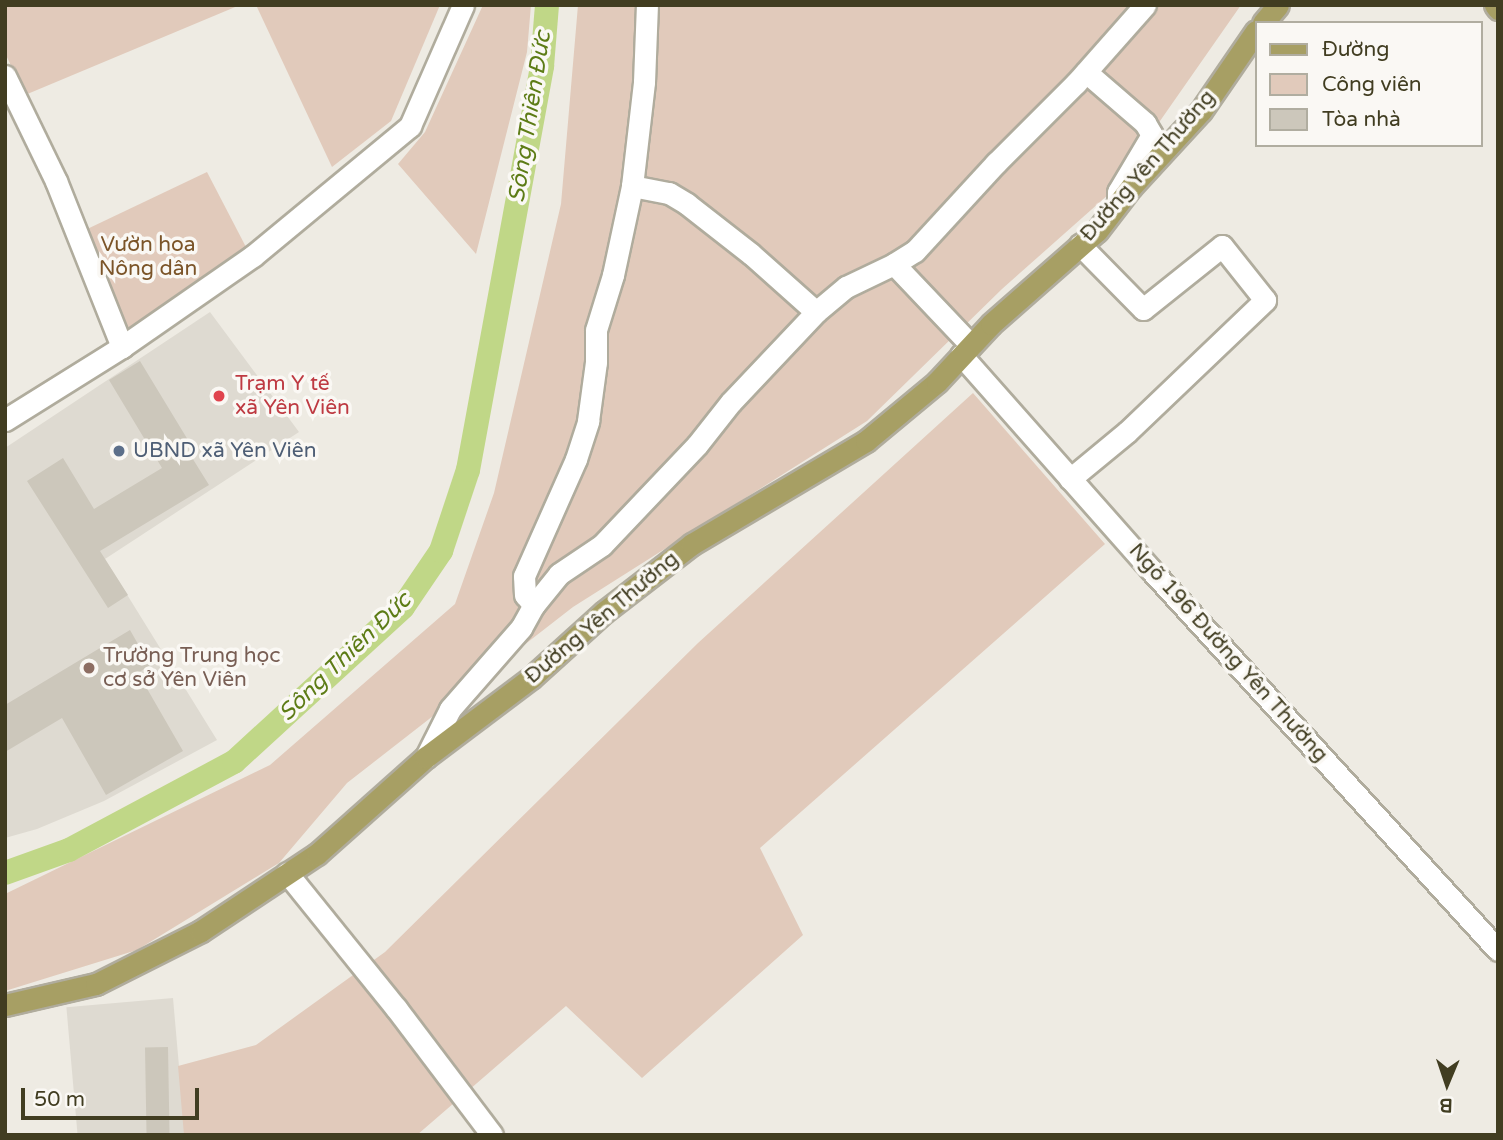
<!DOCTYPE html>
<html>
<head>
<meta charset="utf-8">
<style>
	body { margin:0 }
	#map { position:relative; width:1503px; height:1140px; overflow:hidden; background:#eeebe3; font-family:"Varela Round",sans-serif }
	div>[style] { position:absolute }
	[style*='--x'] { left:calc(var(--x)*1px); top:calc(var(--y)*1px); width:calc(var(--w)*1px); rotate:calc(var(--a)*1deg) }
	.built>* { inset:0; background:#dedad1; transform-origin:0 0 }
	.green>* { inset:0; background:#e1cabb }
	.canal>* { height:24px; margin:-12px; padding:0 12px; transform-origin:12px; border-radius:12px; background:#c0d787 }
	.building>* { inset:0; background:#ccc7bb; transform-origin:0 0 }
	.roads { filter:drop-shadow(2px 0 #b0ac9d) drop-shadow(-2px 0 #b0ac9d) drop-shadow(0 2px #b0ac9d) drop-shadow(0 -2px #b0ac9d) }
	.minor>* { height:21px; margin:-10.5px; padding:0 10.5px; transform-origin:10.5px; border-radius:10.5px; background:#fff }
	.major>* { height:21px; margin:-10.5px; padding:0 10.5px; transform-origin:10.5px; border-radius:10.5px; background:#a79f64 }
	.dots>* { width:19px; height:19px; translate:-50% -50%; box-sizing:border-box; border:4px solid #faf8f4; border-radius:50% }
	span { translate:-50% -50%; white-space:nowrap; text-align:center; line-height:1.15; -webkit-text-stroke:7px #faf8f4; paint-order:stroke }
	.street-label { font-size:21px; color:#413d21 }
	.park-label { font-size:21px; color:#7b5428 }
	.health-label { font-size:21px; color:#be3a42 }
	.left { translate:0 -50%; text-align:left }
	.service-label { font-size:21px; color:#4e5e75 }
	.education-label { font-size:21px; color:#785e54 }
	.water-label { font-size:23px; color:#5d7c16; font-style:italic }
	.frame { position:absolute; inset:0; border:7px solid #413d21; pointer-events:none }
	.legend { position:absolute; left:1255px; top:21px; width:228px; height:126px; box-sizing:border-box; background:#faf8f4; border:2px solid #b0ada0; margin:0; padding:9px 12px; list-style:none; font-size:21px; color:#413d21 }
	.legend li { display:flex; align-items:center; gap:14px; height:35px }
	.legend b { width:35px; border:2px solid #b0ada0 }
	.north { position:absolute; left:1412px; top:1049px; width:70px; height:70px; -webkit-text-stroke:5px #faf8f4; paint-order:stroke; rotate:182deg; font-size:19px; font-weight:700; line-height:28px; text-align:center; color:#413d21 }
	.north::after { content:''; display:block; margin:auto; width:24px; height:32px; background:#413d21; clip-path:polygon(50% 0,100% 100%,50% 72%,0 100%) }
	.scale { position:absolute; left:21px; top:1088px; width:178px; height:32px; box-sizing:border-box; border:4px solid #413d21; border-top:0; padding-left:9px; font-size:21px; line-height:24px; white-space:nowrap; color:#413d21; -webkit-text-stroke:5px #faf8f4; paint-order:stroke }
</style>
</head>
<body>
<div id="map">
	<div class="built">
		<div style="clip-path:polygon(210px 312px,299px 432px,105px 559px,217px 740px,104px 801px,37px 829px,5px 838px,5px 448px)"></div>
		<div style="left:173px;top:998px;width:137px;height:107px;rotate:85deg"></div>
	</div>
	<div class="green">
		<div style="clip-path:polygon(5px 5px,240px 5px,25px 95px,5px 53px)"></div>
		<div style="clip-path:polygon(256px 5px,440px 5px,391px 121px,332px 167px)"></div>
		<div style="clip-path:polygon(483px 5px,531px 5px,527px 52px,476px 254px,398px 164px,425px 132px)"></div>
		<div style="clip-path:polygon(578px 5px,1241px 5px,1109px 194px,1002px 289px,867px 421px,573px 607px,347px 783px,279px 863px,137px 950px,5px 991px,5px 894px,270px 765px,455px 604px,494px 493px,561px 204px)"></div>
		<div style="clip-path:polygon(207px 172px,247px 249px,124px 339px,83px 231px)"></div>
		<div style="clip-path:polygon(973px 393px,1105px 544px,760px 848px,803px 935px,642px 1078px,566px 1006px,417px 1135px,184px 1135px,178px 1066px,256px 1045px,385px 952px,698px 643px)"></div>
	</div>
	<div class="canal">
		<div style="--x:5;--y:873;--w:68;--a:-19.8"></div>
		<div style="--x:69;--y:850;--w:187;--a:-28.1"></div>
		<div style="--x:234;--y:762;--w:229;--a:-42.5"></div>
		<div style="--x:403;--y:607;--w:68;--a:-55.8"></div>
		<div style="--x:441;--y:551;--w:85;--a:-71.6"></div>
		<div style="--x:468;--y:470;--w:411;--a:-79.6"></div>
		<div style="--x:542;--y:66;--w:61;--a:-85.3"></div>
	</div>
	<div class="building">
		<div style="clip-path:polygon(140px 361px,191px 445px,186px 448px,209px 485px,100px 551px,128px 595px,108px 608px,27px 481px,63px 458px,94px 509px,162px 468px,109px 380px)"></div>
		<div style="clip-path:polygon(130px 630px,150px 665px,138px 673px,183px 751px,106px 795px,62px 718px,5px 752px,5px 705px)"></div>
		<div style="left:168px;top:1047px;width:88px;height:23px;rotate:89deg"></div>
	</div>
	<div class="roads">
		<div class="minor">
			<div style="--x:1086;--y:72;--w:78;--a:40.8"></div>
			<div style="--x:1145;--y:123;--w:14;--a:60"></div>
			<div style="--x:1152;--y:135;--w:66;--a:120.8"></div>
			<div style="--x:1118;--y:192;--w:7;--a:90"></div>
			<div style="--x:5;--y:76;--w:117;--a:64.1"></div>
			<div style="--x:56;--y:181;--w:179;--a:68.3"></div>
			<div style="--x:632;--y:186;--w:38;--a:11"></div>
			<div style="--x:669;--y:193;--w:21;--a:31"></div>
			<div style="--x:687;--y:204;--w:81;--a:38"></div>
			<div style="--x:751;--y:254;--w:87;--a:41.7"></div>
			<div style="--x:894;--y:264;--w:25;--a:-32"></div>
			<div style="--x:915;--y:251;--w:120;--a:-47.4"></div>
			<div style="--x:996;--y:163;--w:113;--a:-45"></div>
			<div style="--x:1076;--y:83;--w:104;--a:-48.5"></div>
			<div style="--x:961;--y:355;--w:288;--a:48.5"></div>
			<div style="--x:1152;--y:571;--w:513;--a:47.61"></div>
			<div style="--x:5;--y:420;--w:138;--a:-32"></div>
			<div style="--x:122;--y:347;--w:160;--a:-34.8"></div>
			<div style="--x:253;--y:256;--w:204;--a:-39.6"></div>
			<div style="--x:410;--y:126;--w:132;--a:-66.3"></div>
			<div style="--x:1070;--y:479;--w:74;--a:-39.5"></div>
			<div style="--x:1127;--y:432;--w:191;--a:-43.7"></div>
			<div style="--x:1265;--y:300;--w:69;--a:-128.5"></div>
			<div style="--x:1222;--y:246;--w:101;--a:141.4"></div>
			<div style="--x:1143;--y:309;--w:90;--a:-134.5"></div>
			<div style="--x:534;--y:605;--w:13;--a:-132"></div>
			<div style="--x:525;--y:595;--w:19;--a:-93"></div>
			<div style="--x:524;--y:576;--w:128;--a:-66"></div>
			<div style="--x:576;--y:459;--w:40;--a:-72"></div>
			<div style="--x:588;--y:421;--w:60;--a:-82.3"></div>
			<div style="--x:596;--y:362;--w:32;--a:-90"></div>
			<div style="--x:596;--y:330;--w:58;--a:-72.8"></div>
			<div style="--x:613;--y:275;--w:91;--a:-77.9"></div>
			<div style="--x:632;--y:186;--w:105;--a:-83.4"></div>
			<div style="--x:644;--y:82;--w:77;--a:-87.8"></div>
			<div style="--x:426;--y:757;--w:54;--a:-63.4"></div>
			<div style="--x:450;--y:709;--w:108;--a:-48.8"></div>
			<div style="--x:521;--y:628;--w:26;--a:-61"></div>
			<div style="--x:534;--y:605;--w:40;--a:-51"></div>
			<div style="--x:559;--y:574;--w:52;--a:-34"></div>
			<div style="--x:602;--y:545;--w:138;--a:-46.5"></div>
			<div style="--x:697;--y:445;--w:55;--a:-51.7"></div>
			<div style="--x:731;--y:402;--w:124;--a:-46.6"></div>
			<div style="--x:816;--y:312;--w:39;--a:-40"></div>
			<div style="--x:846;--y:287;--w:53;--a:-25.6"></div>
			<div style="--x:894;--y:264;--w:112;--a:46.5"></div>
			<div style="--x:287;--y:873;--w:174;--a:51.1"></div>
			<div style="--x:396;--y:1008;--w:159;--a:52.9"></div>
		</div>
		<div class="major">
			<div style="--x:1495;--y:5;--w:5;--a:53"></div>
			<div style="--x:1263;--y:23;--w:23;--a:-50"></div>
			<div style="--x:5;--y:1005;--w:93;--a:-13"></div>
			<div style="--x:96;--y:984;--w:118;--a:-26.8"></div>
			<div style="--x:201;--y:931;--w:139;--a:-33.6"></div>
			<div style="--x:317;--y:854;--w:146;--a:-41.7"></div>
			<div style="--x:426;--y:757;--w:131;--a:-37"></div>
			<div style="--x:531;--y:678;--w:98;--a:-42.1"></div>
			<div style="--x:604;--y:612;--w:111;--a:-37.7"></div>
			<div style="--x:692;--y:544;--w:202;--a:-30.6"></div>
			<div style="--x:866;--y:441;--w:92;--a:-39.7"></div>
			<div style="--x:937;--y:382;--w:79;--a:-47"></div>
			<div style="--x:991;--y:324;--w:141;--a:-41.3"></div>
			<div style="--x:1097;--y:231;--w:56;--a:-52.3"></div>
			<div style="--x:1131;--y:187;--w:103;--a:-47.4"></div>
			<div style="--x:1201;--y:111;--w:97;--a:-55.5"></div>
		</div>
	</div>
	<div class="dots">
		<div style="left:219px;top:396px;background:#e0444e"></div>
		<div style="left:119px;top:451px;background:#5c6f8a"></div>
		<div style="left:89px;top:668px;background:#8d6e63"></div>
	</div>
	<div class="street-label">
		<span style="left:1148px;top:166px;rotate:-49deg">Đường Yên Thường</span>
		<span style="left:602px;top:618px;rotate:-40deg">Đường Yên Thường</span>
		<span style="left:1228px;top:653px;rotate:48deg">Ngõ 196 Đường Yên Thường</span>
	</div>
	<div class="park-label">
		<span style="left:148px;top:257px">Vườn hoa<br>Nông dân</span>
	</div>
	<div class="health-label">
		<span class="left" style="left:235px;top:396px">Trạm Y tế<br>xã Yên Viên</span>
	</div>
	<div class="service-label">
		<span class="left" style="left:133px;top:451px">UBND xã Yên Viên</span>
	</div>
	<div class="education-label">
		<span class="left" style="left:103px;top:668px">Trường Trung học<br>cơ sở Yên Viên</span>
	</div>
	<div class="water-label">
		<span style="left:530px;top:117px;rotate:-81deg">Sông Thiên Đức</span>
		<span style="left:345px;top:657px;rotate:-44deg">Sông Thiên Đức</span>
	</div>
	<div class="frame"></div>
	<ul class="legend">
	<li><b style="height:9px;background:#a79f64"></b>Đường</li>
	<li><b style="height:19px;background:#e1cabb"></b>Công viên</li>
	<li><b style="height:19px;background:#ccc7bb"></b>Tòa nhà</li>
	</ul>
	<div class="north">B</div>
	<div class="scale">50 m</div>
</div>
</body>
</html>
